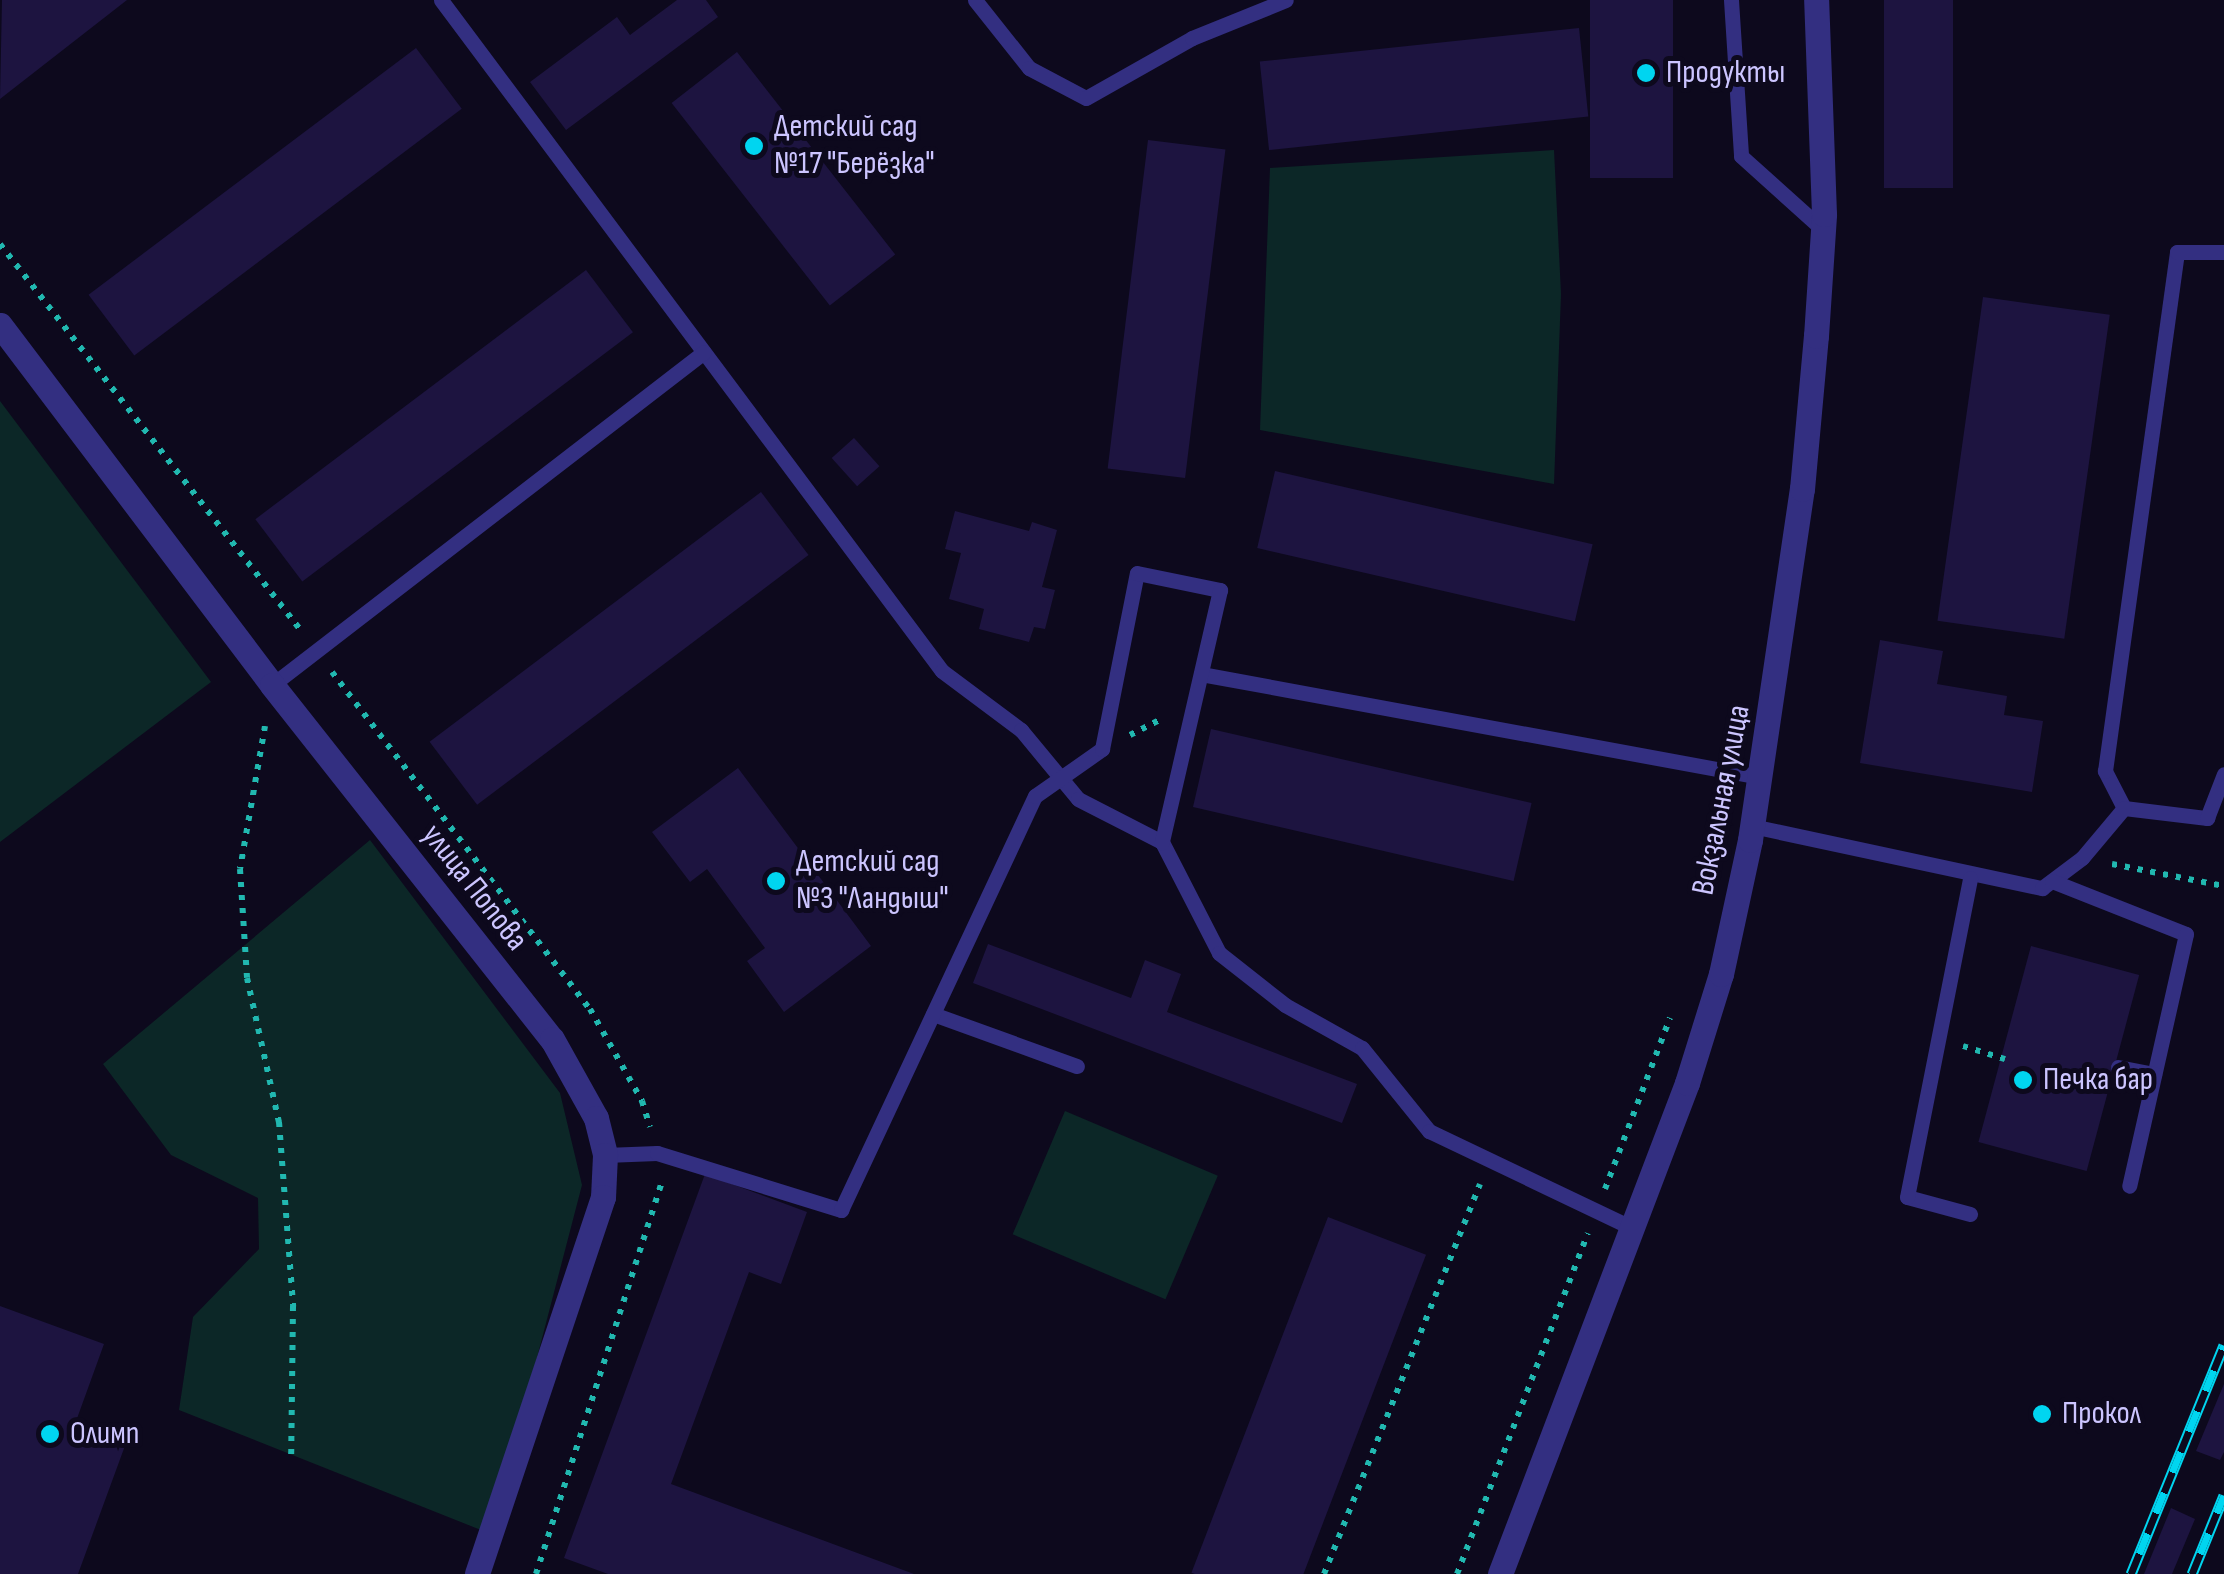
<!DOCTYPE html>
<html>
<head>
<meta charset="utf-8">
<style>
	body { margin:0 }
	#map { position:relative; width:2224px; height:1574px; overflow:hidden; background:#0d091d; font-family:"Sofia Sans Condensed",sans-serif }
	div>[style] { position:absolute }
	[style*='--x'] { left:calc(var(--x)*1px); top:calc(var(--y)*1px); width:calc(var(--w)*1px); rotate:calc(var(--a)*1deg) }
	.green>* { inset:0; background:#0c2727; transform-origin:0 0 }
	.building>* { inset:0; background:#1d1440; transform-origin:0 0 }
	.path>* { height:6px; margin-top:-3px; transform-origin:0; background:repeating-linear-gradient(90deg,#21b8b0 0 5px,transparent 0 13px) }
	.service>* { height:15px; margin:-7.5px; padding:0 7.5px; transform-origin:7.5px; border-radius:7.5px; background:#332f81 }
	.minor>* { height:25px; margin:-12.5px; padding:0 12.5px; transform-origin:12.5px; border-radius:12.5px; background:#332f81 }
	.tertiary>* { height:25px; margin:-12.5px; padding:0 12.5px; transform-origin:12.5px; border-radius:12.5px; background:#332f81 }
	.rail>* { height:11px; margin-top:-5.5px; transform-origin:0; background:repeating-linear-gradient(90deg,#0d091d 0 22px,#00d5f0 0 44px); box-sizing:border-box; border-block:2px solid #00d5f0 }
	.dots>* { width:28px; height:28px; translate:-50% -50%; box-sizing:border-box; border:5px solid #0d091d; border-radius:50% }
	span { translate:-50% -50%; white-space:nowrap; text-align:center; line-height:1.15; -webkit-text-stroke:10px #0d091d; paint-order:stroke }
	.poi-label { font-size:32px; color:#ccc5ff }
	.left { translate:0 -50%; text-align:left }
	.street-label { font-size:32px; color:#ccc5ff }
</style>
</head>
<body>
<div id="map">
	<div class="green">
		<div style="clip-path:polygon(1554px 150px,1561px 294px,1554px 484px,1260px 430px,1270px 168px)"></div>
		<div style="clip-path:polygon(0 401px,211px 682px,0 842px)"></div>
		<div style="clip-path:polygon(370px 840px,560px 1093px,582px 1185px,491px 1534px,179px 1410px,193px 1317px,259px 1249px,258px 1198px,171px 1155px,103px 1064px)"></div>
		<div style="left:1065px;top:1111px;width:166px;height:134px;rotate:23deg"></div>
	</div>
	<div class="building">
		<div style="clip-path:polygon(2px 0,127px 0,0 99px)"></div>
		<div style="clip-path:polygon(677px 0,706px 0,718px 17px,566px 130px,530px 82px,617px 17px,630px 35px)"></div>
		<div style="left:1590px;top:0;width:83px;height:178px"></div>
		<div style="left:1884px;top:0;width:69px;height:188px"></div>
		<div style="left:1579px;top:28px;width:89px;height:321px;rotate:84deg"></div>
		<div style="left:416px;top:48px;width:76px;height:410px;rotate:53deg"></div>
		<div style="left:737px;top:52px;width:257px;height:83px;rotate:52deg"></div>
		<div style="left:1148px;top:140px;width:78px;height:331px;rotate:7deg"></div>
		<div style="left:586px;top:270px;width:78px;height:414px;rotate:53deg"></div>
		<div style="left:1983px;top:297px;width:128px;height:327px;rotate:8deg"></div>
		<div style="left:854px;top:438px;width:38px;height:30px;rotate:48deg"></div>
		<div style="left:1275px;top:471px;width:326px;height:79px;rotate:13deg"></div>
		<div style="left:761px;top:492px;width:79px;height:415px;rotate:53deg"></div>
		<div style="clip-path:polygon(955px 511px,1029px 531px,1032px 522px,1057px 530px,1042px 587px,1055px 590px,1045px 629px,1034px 627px,1029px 642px,979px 629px,984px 609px,949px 599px,961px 553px,945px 549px)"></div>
		<div style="clip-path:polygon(1880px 640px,1943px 651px,1937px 684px,2007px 696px,2004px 715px,2043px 721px,2032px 792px,1860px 763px)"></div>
		<div style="left:1211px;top:729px;width:329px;height:80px;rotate:13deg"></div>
		<div style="clip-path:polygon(738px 768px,871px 946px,784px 1012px,747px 961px,765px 948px,707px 869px,690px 882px,652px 832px)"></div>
		<div style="clip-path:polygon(988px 944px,1131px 998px,1145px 960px,1181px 974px,1167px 1012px,1357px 1084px,1342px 1123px,973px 983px)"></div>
		<div style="left:2031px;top:946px;width:112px;height:203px;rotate:15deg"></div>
		<div style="clip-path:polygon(705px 1174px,807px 1212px,781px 1284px,749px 1272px,671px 1484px,914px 1574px,608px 1574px,564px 1558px)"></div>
		<div style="left:1328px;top:1217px;width:105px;height:381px;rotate:21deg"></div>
		<div style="clip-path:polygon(0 1306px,104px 1344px,75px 1424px,126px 1443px,78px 1574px,0 1574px)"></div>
		<div style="clip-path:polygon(2224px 1384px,2224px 1452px,2220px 1460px,2196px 1451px)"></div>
		<div style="clip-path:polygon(2171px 1508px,2195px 1519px,2172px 1574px,2144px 1574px)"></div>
	</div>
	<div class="path">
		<div style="--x:0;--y:244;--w:489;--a:52.1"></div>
		<div style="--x:332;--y:672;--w:424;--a:52.6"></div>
		<div style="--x:590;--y:1009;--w:106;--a:60.5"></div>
		<div style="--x:642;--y:1101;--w:27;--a:73"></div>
		<div style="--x:265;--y:726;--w:145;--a:99.9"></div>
		<div style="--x:240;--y:869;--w:109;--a:86.3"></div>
		<div style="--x:247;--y:978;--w:148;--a:77.5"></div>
		<div style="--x:279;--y:1122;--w:185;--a:85.6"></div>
		<div style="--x:293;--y:1306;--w:155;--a:90.7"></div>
		<div style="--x:1130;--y:735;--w:38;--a:-27"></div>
		<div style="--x:2112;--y:864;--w:114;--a:11.1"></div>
		<div style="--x:1963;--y:1046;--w:44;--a:17.2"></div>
		<div style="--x:1605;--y:1189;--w:183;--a:-69.2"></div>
		<div style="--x:536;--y:1574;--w:412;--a:-72.2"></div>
		<div style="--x:1324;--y:1574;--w:420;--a:-68.2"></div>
		<div style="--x:1457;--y:1574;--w:365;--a:-69"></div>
	</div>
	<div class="service">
		<div style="--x:441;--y:0;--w:837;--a:53.25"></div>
		<div style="--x:942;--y:671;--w:99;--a:36.8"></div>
		<div style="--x:1021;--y:730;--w:89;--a:50.4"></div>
		<div style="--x:1078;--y:799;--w:94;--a:27.1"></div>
		<div style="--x:1162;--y:842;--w:125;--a:62.8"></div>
		<div style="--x:1219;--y:953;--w:84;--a:38.2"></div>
		<div style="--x:1285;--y:1005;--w:88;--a:29.2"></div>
		<div style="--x:1362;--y:1048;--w:107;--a:51.1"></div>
		<div style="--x:1429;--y:1131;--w:225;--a:25.5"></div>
		<div style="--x:975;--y:0;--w:87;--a:51.5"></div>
		<div style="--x:1029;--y:68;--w:64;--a:27.8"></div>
		<div style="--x:1086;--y:98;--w:122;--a:-29.5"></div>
		<div style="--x:1192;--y:38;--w:101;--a:-22"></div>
		<div style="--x:1731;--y:0;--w:156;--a:86.3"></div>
		<div style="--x:1741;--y:156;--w:109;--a:42"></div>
		<div style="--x:1201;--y:674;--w:568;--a:10.44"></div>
		<div style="--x:272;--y:685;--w:545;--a:-37.63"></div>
		<div style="--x:2124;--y:808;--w:42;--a:-117.2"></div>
		<div style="--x:2105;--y:771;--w:524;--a:-82.1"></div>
		<div style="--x:2177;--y:252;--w:47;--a:0"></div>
		<div style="--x:2124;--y:808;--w:84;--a:6.9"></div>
		<div style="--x:2207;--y:818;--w:47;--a:-68.9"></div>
		<div style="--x:1752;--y:826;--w:297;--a:12.1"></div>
		<div style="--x:2042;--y:888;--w:50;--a:-36.9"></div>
		<div style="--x:2082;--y:858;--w:65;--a:-50"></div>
		<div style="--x:2052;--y:881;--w:144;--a:21.6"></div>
		<div style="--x:2186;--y:934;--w:258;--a:102.7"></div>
		<div style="--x:933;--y:1014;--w:153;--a:19.9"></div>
		<div style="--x:2118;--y:1067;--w:37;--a:11"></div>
		<div style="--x:605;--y:1155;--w:52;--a:-2.2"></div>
		<div style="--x:657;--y:1153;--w:193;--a:17.2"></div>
		<div style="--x:841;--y:1210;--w:457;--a:-64.9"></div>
		<div style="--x:1035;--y:796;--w:82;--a:-35"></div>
		<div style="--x:1102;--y:749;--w:179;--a:-78.8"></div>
		<div style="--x:1137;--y:573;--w:85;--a:11.6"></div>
		<div style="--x:1220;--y:590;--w:259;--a:103"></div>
		<div style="--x:1970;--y:1214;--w:65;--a:-164.9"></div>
		<div style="--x:1907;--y:1197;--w:325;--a:-78.8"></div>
	</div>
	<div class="minor">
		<div style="--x:0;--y:325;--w:451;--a:52.9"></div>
		<div style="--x:272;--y:685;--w:451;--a:51.7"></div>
		<div style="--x:552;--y:1039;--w:90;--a:60.9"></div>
		<div style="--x:596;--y:1118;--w:38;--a:76"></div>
		<div style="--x:605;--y:1155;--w:42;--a:92.7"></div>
		<div style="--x:603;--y:1197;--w:397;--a:108.5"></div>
	</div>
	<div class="tertiary">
		<div style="--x:1500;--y:1574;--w:525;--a:-69.15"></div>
		<div style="--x:1687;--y:1083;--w:114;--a:-72.7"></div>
		<div style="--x:1721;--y:974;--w:137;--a:-77.8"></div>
		<div style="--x:1750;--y:840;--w:355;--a:-81.6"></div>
		<div style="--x:1802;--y:489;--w:154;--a:-84.8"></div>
		<div style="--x:1816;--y:336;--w:122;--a:-86.2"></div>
		<div style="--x:1824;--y:214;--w:214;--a:-92.1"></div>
	</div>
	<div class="rail">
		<div style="--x:2131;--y:1574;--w:247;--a:-67.9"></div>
		<div style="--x:2192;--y:1574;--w:85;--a:-67.9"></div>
	</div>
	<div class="dots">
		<div style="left:1646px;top:73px;background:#00d5f0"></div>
		<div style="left:754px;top:146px;background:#00d5f0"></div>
		<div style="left:776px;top:881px;background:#00d5f0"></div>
		<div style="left:2023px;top:1080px;background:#00d5f0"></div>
		<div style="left:2042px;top:1414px;background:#00d5f0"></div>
		<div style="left:50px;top:1434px;background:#00d5f0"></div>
	</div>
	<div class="poi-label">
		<span class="left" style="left:1666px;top:73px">Продукты</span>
		<span class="left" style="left:774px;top:146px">Детский сад<br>№17 "Берёзка"</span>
		<span class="left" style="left:796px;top:881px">Детский сад<br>№3 "Ландыш"</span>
		<span class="left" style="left:2043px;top:1080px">Печка бар</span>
		<span class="left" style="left:2062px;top:1414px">Прокол</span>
		<span class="left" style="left:70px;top:1434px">Олимп</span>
	</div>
	<div class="street-label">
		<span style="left:1722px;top:800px;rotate:-79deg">Вокзальная улица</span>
		<span style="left:474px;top:888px;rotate:52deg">улица Попова</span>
	</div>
</div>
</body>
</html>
